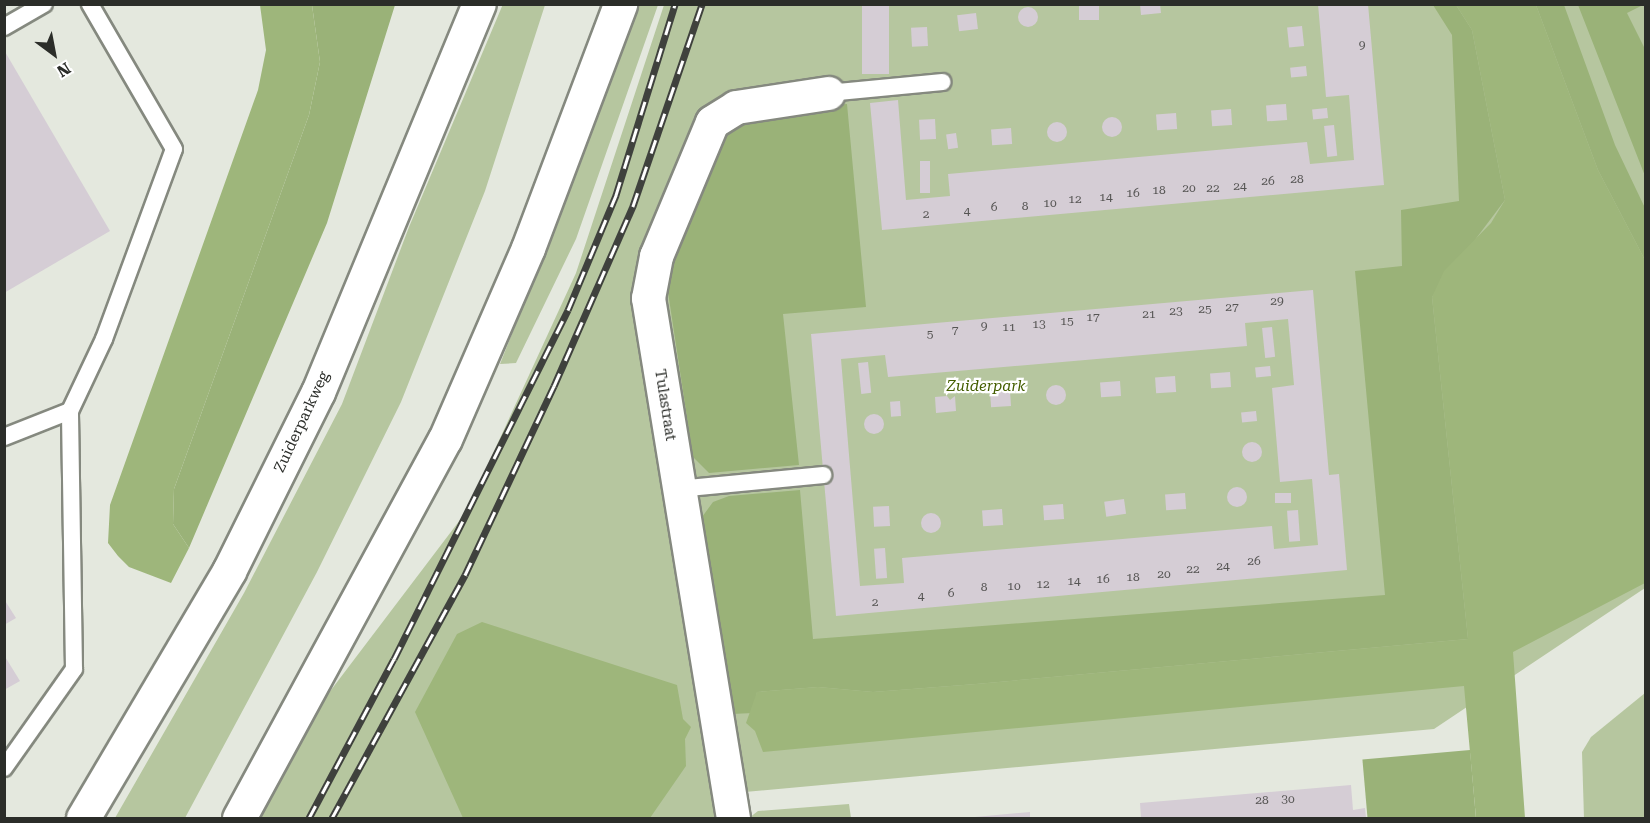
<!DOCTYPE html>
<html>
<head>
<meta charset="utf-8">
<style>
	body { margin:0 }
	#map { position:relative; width:1650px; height:823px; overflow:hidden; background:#e4e8de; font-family:"Roboto Serif",serif }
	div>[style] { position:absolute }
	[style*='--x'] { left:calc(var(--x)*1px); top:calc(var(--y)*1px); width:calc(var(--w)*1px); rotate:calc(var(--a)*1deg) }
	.green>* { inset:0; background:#b6c69f }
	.forest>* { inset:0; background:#9ab278; transform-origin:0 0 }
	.water>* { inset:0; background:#9eb67b }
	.building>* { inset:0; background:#d5cdd5; transform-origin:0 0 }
	.round { border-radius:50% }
	.roads { filter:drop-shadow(2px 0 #85897f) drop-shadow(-2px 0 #85897f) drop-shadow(0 2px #85897f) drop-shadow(0 -2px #85897f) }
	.lane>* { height:16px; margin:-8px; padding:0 8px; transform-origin:8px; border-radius:8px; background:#fff }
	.street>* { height:33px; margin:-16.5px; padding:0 16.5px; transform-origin:16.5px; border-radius:16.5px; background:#fff }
	.secondary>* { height:33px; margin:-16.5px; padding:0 16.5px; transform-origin:16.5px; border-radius:16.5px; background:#fff }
	.rail>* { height:7px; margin-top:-3.5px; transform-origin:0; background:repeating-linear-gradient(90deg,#fff 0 14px,#3f413d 0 28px); box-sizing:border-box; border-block:2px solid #3f413d }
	span { translate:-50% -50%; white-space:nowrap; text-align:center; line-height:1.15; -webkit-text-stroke:4.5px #fff; paint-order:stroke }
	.number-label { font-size:12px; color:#565554 }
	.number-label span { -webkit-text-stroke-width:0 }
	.park-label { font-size:15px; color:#445e00; font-style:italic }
	.street-label { font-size:15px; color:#2b2d29 }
	.frame { position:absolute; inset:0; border:6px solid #2b2d29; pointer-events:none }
	.north { position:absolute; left:24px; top:24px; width:60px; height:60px; -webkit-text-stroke:4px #fff; paint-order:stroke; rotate:148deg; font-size:16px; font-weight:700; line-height:24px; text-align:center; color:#2b2d29 }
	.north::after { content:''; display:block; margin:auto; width:21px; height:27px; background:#2b2d29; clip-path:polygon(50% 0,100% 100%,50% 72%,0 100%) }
</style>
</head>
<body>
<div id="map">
	<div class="green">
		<div style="clip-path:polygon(503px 4px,545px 5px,485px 191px,401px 402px,317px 572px,185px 818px,115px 818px,244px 593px,342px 404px,409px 227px)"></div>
		<div style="clip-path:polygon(633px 5px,658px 5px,576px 239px,516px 363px,500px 364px,562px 208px)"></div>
		<div style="clip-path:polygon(664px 5px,1645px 5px,1645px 588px,1434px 729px,712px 795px,715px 818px,234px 818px,466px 512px,576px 273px)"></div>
		<div style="clip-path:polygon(1645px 693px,1645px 818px,1584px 818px,1582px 752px,1591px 737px)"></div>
		<div style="clip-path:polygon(849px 804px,851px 818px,749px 818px,758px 811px)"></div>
	</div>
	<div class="forest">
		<div style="clip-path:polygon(312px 5px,395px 5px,327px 223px,189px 548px,173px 524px,174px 489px,309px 115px,320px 62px)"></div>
		<div style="clip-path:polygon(1433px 5px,1456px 5px,1472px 30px,1505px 200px,1432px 297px,1468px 639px,976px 684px,873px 692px,818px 687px,757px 692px,753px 713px,732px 714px,702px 517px,713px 502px,729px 496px,800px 490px,813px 639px,1385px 595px,1355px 271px,1402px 266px,1401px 210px,1459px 201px,1452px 35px)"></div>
		<div style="clip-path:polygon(1536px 5px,1564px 5px,1615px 145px,1645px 208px,1645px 260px,1598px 170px)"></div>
		<div style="clip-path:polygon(1578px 5px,1643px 5px,1627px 13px,1645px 49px,1645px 176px)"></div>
		<div style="clip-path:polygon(847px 104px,866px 307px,783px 314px,799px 465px,709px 473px,693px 457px,666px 279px,714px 139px,757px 111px)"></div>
		<div style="left:1470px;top:750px;width:68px;height:108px;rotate:85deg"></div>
	</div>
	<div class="water">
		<div style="clip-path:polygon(260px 5px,312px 5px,320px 62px,309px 115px,174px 489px,173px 524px,189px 548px,171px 583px,129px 567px,118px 556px,108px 543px,110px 505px,258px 90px,266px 50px)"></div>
		<div style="clip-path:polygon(1456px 5px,1536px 5px,1598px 170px,1645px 260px,1645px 583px,1513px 652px,1525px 818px,1476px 818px,1464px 686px,763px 752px,755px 731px,746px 723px,757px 692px,818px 687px,873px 692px,976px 684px,1468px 639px,1432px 297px,1444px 271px,1491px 223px,1505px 200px,1472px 30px)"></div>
		<div style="clip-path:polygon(482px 622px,677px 685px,683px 719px,691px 727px,685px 739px,686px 766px,650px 818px,463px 818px,415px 712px,457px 634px)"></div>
	</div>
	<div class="building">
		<div style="left:862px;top:4px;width:27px;height:70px"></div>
		<div style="left:1079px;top:4px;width:20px;height:16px"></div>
		<div style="clip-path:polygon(1140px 4px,1160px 4px,1161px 13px,1141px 15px)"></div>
		<div style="clip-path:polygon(1318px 4px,1368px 4px,1384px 185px,882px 230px,870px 103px,898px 100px,906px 200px,950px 196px,948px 174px,1307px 142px,1310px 164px,1354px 160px,1349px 95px,1326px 97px)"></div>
		<div class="round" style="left:1018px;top:7px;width:20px;height:20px"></div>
		<div style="left:976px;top:13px;width:16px;height:19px;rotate:83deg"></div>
		<div style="left:1302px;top:26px;width:20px;height:15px;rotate:84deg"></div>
		<div style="left:927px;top:27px;width:19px;height:16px;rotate:87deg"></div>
		<div style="clip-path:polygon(4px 50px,110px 231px,4px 293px)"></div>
		<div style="left:1306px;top:66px;width:10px;height:16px;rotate:84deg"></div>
		<div style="left:1286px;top:104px;width:16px;height:20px;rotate:86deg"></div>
		<div style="left:1327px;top:108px;width:10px;height:15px;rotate:84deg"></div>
		<div style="left:1231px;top:109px;width:16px;height:20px;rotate:86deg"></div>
		<div style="left:1176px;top:113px;width:16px;height:20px;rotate:86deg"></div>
		<div class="round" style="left:1102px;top:117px;width:20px;height:20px"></div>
		<div style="left:935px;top:119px;width:20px;height:16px;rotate:87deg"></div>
		<div class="round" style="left:1047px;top:122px;width:20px;height:20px"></div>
		<div style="left:1334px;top:125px;width:31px;height:10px;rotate:84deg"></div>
		<div style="left:1011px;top:128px;width:16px;height:20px;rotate:86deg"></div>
		<div style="left:956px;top:133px;width:15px;height:10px;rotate:82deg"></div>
		<div style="left:920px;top:161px;width:10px;height:32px"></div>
		<div style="clip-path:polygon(evenodd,1313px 290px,1329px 475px,1339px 474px,1347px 570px,836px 616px,811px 334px,1313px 290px,1288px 319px,1294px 385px,1272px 388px,1280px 482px,1312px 479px,1318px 545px,1274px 549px,1272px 526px,902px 558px,904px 583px,860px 586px,841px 359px,885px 355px,888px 377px,1247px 346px,1245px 323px,1288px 319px)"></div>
		<div style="left:1272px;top:327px;width:30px;height:10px;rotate:84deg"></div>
		<div style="left:868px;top:362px;width:31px;height:10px;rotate:84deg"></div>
		<div style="left:1270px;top:366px;width:10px;height:15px;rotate:84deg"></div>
		<div style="left:1230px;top:372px;width:15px;height:20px;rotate:86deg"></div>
		<div style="left:1175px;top:376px;width:16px;height:20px;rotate:86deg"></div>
		<div style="left:1120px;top:381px;width:15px;height:20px;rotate:86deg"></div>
		<div class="round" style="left:1046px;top:385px;width:20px;height:20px"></div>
		<div style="left:1010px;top:391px;width:15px;height:20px;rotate:86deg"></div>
		<div style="clip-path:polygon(947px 396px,950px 400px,955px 396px,956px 411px,936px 413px,935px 397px)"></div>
		<div style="left:900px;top:401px;width:15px;height:10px;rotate:86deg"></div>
		<div style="left:1256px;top:411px;width:10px;height:15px;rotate:84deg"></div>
		<div class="round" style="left:864px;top:414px;width:20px;height:20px"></div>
		<div class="round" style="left:1242px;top:442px;width:20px;height:20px"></div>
		<div class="round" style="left:1227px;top:487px;width:20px;height:20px"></div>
		<div style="left:1185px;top:493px;width:16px;height:20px;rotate:86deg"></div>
		<div style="left:1291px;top:493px;width:10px;height:16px;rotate:90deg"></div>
		<div style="left:1124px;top:499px;width:15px;height:20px;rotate:82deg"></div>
		<div style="left:1063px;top:504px;width:15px;height:20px;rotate:86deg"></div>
		<div style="left:889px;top:506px;width:20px;height:16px;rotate:87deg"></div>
		<div style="left:1002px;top:509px;width:16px;height:20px;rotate:86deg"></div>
		<div style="left:1298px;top:510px;width:31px;height:11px;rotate:86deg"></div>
		<div class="round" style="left:921px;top:513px;width:20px;height:20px"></div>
		<div style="left:885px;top:548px;width:30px;height:11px;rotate:86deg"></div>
		<div style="clip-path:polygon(4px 599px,16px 618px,4px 625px)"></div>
		<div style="clip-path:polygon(4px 655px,20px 681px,4px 690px)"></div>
		<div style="clip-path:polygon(1351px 785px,1353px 810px,1365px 808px,1366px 818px,1141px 818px,1140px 803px)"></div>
		<div style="clip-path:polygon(1030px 812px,1030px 818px,976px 818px,975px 817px)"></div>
	</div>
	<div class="roads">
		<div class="lane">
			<div style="--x:4;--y:27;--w:46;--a:-29.9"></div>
			<div style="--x:828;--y:93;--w:115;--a:-5.5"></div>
			<div style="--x:4;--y:437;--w:71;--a:-21.5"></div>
			<div style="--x:678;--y:489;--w:146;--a:-5.5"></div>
			<div style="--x:4;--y:768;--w:121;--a:-54.7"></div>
			<div style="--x:74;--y:669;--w:258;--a:-90.9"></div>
			<div style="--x:70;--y:411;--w:80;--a:-64.7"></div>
			<div style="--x:104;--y:339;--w:202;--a:-69.8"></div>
			<div style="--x:174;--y:149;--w:168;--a:-120.1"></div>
		</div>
		<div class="street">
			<div style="--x:733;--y:818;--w:527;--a:-99.28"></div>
			<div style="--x:648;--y:298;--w:43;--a:-79.2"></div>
			<div style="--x:656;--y:256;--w:145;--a:-67.3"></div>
			<div style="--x:712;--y:122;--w:28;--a:-32"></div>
			<div style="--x:736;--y:107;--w:93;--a:-8.7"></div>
		</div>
		<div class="secondary">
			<div style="--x:83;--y:818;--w:287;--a:-59.4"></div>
			<div style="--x:229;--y:571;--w:200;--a:-63.6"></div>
			<div style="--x:318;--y:392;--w:420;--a:-67.5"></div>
			<div style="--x:239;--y:818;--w:431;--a:-61.5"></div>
			<div style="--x:445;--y:439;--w:208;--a:-66.5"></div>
			<div style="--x:528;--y:248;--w:261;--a:-69.3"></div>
		</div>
	</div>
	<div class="rail">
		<div style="--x:309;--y:818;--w:180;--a:-61.9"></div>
		<div style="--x:394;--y:659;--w:390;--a:-63.5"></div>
		<div style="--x:568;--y:310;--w:125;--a:-67.3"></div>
		<div style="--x:616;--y:195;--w:200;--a:-72.8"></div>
		<div style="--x:332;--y:818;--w:277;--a:-61.3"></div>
		<div style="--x:465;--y:575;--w:209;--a:-64.8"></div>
		<div style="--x:554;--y:386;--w:197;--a:-66.3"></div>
		<div style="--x:633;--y:206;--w:213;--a:-71.1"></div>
	</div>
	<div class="number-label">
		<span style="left:1362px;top:46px">9</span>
		<span style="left:1297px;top:180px">28</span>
		<span style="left:1268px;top:182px">26</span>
		<span style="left:1240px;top:187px">24</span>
		<span style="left:1189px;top:189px">20</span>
		<span style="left:1213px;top:189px">22</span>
		<span style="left:1159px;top:191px">18</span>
		<span style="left:1133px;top:194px">16</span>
		<span style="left:1106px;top:198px">14</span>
		<span style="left:1075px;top:200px">12</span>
		<span style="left:1050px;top:204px">10</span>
		<span style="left:1025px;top:207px">8</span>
		<span style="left:994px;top:208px">6</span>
		<span style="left:967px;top:212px">4</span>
		<span style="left:926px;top:215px">2</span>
		<span style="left:1277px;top:302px">29</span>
		<span style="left:1232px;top:308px">27</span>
		<span style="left:1205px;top:310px">25</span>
		<span style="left:1176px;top:312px">23</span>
		<span style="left:1149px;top:315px">21</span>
		<span style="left:1093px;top:318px">17</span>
		<span style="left:1067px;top:322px">15</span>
		<span style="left:1039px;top:325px">13</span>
		<span style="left:984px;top:327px">9</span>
		<span style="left:1009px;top:328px">11</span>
		<span style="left:955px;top:331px">7</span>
		<span style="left:930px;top:335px">5</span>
		<span style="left:1254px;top:562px">26</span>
		<span style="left:1223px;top:567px">24</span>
		<span style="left:1193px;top:570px">22</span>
		<span style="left:1164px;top:575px">20</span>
		<span style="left:1133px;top:578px">18</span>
		<span style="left:1103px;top:580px">16</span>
		<span style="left:1074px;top:582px">14</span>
		<span style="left:1043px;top:585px">12</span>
		<span style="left:1014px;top:587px">10</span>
		<span style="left:984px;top:588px">8</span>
		<span style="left:951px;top:594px">6</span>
		<span style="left:921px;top:597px">4</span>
		<span style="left:875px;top:603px">2</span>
		<span style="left:1288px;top:800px">30</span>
		<span style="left:1262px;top:801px">28</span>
	</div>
	<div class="park-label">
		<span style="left:986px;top:387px">Zuiderpark</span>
	</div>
	<div class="street-label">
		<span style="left:665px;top:405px;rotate:81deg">Tulastraat</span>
		<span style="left:302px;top:422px;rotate:-65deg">Zuiderparkweg</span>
	</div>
	<div class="frame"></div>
	<div class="north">N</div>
</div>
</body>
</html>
